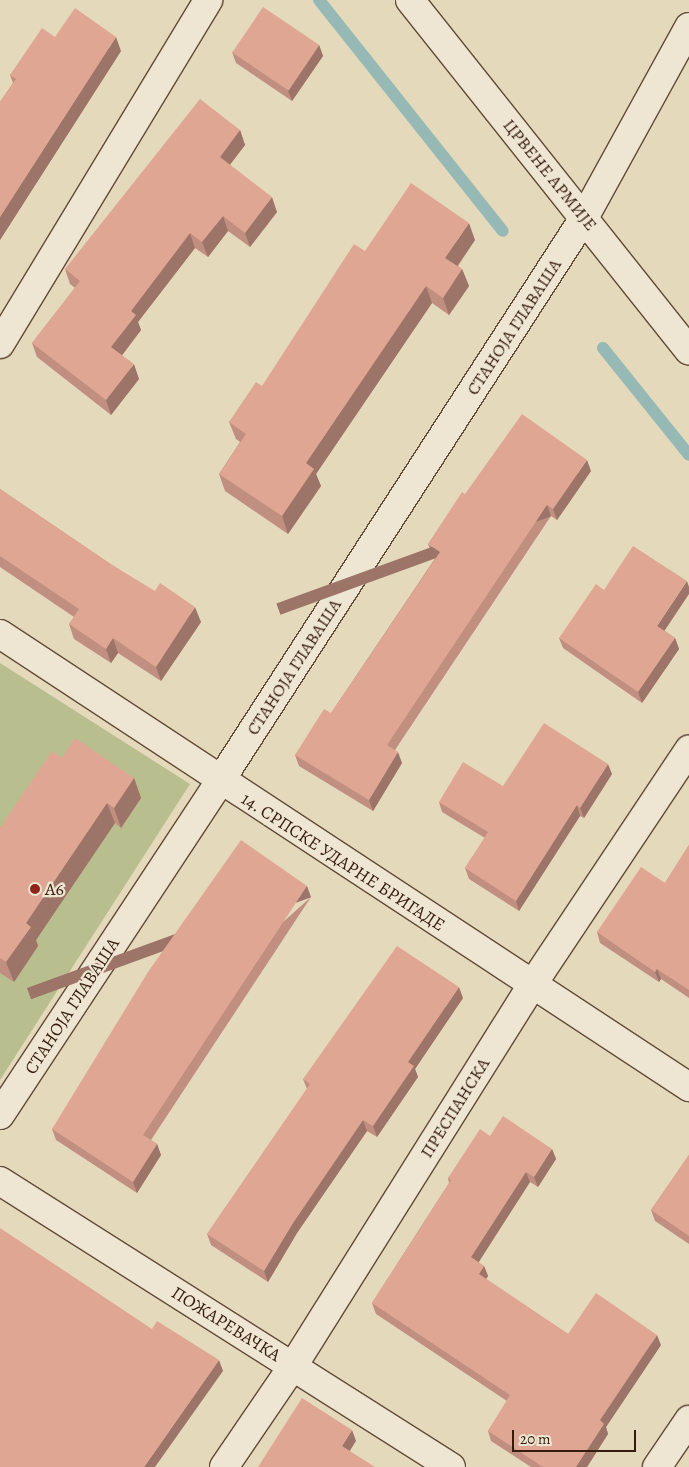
<!DOCTYPE html>
<html>
<head>
<meta charset="utf-8">
<style>
	body { margin:0 }
	#map { position:relative; width:689px; height:1467px; overflow:hidden; background:#e5d9bc; font-family:Alegreya,serif }
	div>[style] { position:absolute }
	[style*='--x'] { left:calc(var(--x)*1px); top:calc(var(--y)*1px); width:calc(var(--w)*1px); rotate:calc(var(--a)*1deg) }
	.green>* { inset:0; background:#b8be8e }
	.stream>* { height:12px; margin:-6px; padding:0 6px; transform-origin:6px; border-radius:6px; background:#96b9b5 }
	.roads { filter:drop-shadow(1px 0 #624b37) drop-shadow(-1px 0 #624b37) drop-shadow(0 1px #624b37) drop-shadow(0 -1px #624b37) }
	.street>* { height:28px; margin:-14px; padding:0 14px; transform-origin:14px; border-radius:14px; background:#eee6d3 }
	.secondary>* { height:28px; margin:-14px; padding:0 14px; transform-origin:14px; border-radius:14px; background:#eee6d3 }
	.wall>* { inset:0; background:#c18f7f }
	.shaded-wall>* { inset:0; background:#9d7468; transform-origin:0 0 }
	.building>* { inset:0; background:#e0a694; transform-origin:0 0 }
	.dots>* { width:14px; height:14px; translate:-50% -50%; box-sizing:border-box; border:2px solid #eee6d3; border-radius:50% }
	span { translate:-50% -50%; white-space:nowrap; text-align:center; line-height:1.15; -webkit-text-stroke:4.5px #eee6d3; paint-order:stroke }
	.street-label { font-size:18px; color:#361c0b }
	.poi-label { font-size:18px; color:#361c0b }
	.left { translate:0 -50%; text-align:left }
	.scale { position:absolute; left:512px; top:1430px; width:124px; height:22px; box-sizing:border-box; border:2px solid #361c0b; border-top:0; padding-left:6px; font-size:15px; line-height:18px; white-space:nowrap; color:#361c0b; -webkit-text-stroke:4px #eee6d3; paint-order:stroke }
</style>
</head>
<body>
<div id="map">
	<div class="green">
		<div style="clip-path:polygon(0 663px,190px 784px,0 1080px)"></div>
	</div>
	<div class="stream">
		<div style="--x:319;--y:0;--w:295;--a:51.5"></div>
		<div style="--x:603;--y:348;--w:137;--a:51.2"></div>
	</div>
	<div class="roads">
		<div class="street">
			<div style="--x:0;--y:344;--w:402;--a:-58.8"></div>
			<div style="--x:0;--y:634;--w:825;--a:33.32"></div>
			<div style="--x:0;--y:1115;--w:400;--a:-56.6"></div>
			<div style="--x:220;--y:781;--w:670;--a:-57.12"></div>
			<div style="--x:584;--y:218;--w:218;--a:-61.2"></div>
			<div style="--x:0;--y:1181;--w:534;--a:32.38"></div>
			<div style="--x:224;--y:1467;--w:122;--a:-55.7"></div>
			<div style="--x:293;--y:1366;--w:450;--a:-57.9"></div>
			<div style="--x:532;--y:985;--w:283;--a:-56.3"></div>
			<div style="--x:657;--y:1467;--w:57;--a:-55.8"></div>
		</div>
		<div class="secondary">
			<div style="--x:410;--y:0;--w:448;--a:51.5"></div>
		</div>
	</div>
	<div class="wall">
		<div style="clip-path:polygon(55px 37px,121px 51px,0 240px,0 102px,13px 83px,10px 75px)"></div>
		<div style="clip-path:polygon(319px 45px,323px 56px,292px 101px,236px 63px,232px 52px)"></div>
		<div style="clip-path:polygon(240px 130px,245px 145px,230px 165px,277px 212px,250px 247px,228px 231px,208px 257px,195px 248px,138px 322px,141px 330px,122px 355px,139px 379px,111px 415px,37px 357px,32px 343px,75px 288px,70px 284px,65px 269px)"></div>
		<div style="clip-path:polygon(475px 240px,458px 266px,462px 269px,469px 286px,449px 315px,432px 303px,316px 474px,321px 486px,288px 534px,225px 491px,219px 474px,240px 442px,236px 439px,229px 422px,262px 386px,365px 251px)"></div>
		<div style="clip-path:polygon(591px 471px,557px 520px,551px 516px,395px 750px,402px 763px,373px 811px,299px 766px,295px 755px,331px 713px,436px 557px,432px 555px,428px 544px,465px 494px)"></div>
		<div style="clip-path:polygon(0 489px,112px 565px,201px 622px,161px 681px,118px 653px,111px 663px,74px 639px,69px 624px,74px 617px,0 567px)"></div>
		<div style="clip-path:polygon(665px 631px,675px 638px,679px 649px,642px 703px,563px 648px,559px 638px)"></div>
		<div style="clip-path:polygon(62px 758px,134px 778px,141px 798px,121px 828px,115px 823px,36px 940px,38px 946px,14px 982px,0 973px,0 828px)"></div>
		<div style="clip-path:polygon(612px 774px,584px 818px,580px 816px,519px 911px,469px 879px,465px 868px,485px 838px,442px 812px,439px 802px)"></div>
		<div style="clip-path:polygon(689px 845px,689px 998px,661px 979px,659px 982px,600px 943px,597px 932px,665px 883px)"></div>
		<div style="clip-path:polygon(311px 897px,151px 1140px,157px 1144px,161px 1155px,137px 1193px,56px 1140px,52px 1129px)"></div>
		<div style="clip-path:polygon(463px 998px,415px 1069px,418px 1077px,377px 1137px,367px 1131px,297px 1233px,268px 1282px,211px 1245px,207px 1234px,307px 1089px,303px 1079px)"></div>
		<div style="clip-path:polygon(490px 1136px,552px 1149px,556px 1159px,538px 1187px,530px 1182px,478px 1262px,484px 1266px,488px 1276px,486px 1279px,568px 1334px,661px 1345px,606px 1427px,608px 1434px,587px 1467px,531px 1467px,491px 1441px,488px 1431px,507px 1401px,376px 1314px,372px 1303px,449px 1183px,448px 1178px)"></div>
		<div style="clip-path:polygon(689px 1155px,689px 1244px,655px 1221px,651px 1210px)"></div>
	</div>
	<div class="shaded-wall">
		<div style="clip-path:polygon(116px 37px,121px 51px,0 240px,0 217px)"></div>
		<div style="clip-path:polygon(319px 45px,323px 56px,292px 101px,288px 91px)"></div>
		<div style="clip-path:polygon(240px 130px,245px 145px,225px 171px,220px 157px)"></div>
		<div style="clip-path:polygon(272px 197px,277px 212px,250px 247px,245px 233px)"></div>
		<div style="clip-path:polygon(223px 216px,228px 231px,208px 257px,202px 242px)"></div>
		<div style="clip-path:polygon(469px 223px,475px 240px,451px 275px,445px 258px)"></div>
		<div style="clip-path:polygon(190px 233px,195px 248px,138px 322px,141px 330px,117px 362px,111px 347px,131px 311px)"></div>
		<div style="clip-path:polygon(462px 269px,469px 286px,449px 315px,443px 298px)"></div>
		<div style="clip-path:polygon(426px 286px,432px 303px,316px 474px,321px 486px,288px 534px,282px 516px,306px 463px)"></div>
		<div style="clip-path:polygon(134px 364px,139px 379px,111px 415px,106px 400px)"></div>
		<div style="clip-path:polygon(587px 460px,591px 471px,557px 520px,553px 509px)"></div>
		<div style="left:547px;top:505px;width:12px;height:288px;rotate:70deg"></div>
		<div style="clip-path:polygon(687px 581px,689px 587px,689px 594px,661px 636px,657px 626px)"></div>
		<div style="clip-path:polygon(195px 607px,201px 622px,161px 681px,156px 667px)"></div>
		<div style="clip-path:polygon(113px 638px,118px 653px,111px 663px,106px 649px)"></div>
		<div style="clip-path:polygon(675px 638px,679px 649px,642px 703px,638px 692px)"></div>
		<div style="clip-path:polygon(398px 752px,402px 763px,373px 811px,369px 800px)"></div>
		<div style="clip-path:polygon(608px 764px,612px 774px,584px 818px,580px 808px)"></div>
		<div style="clip-path:polygon(134px 778px,141px 798px,121px 828px,114px 808px)"></div>
		<div style="clip-path:polygon(107px 803px,115px 823px,36px 940px,38px 946px,14px 982px,6px 962px,26px 923px)"></div>
		<div style="clip-path:polygon(577px 805px,580px 816px,519px 911px,516px 901px)"></div>
		<div style="left:307px;top:886px;width:12px;height:298px;rotate:70deg"></div>
		<div style="clip-path:polygon(657px 969px,661px 979px,659px 982px,655px 972px)"></div>
		<div style="clip-path:polygon(459px 987px,463px 998px,415px 1069px,418px 1077px,377px 1137px,373px 1126px,408px 1062px)"></div>
		<div style="clip-path:polygon(363px 1120px,367px 1131px,297px 1233px,268px 1282px,264px 1271px,293px 1223px)"></div>
		<div style="clip-path:polygon(157px 1144px,161px 1155px,137px 1193px,133px 1182px)"></div>
		<div style="clip-path:polygon(552px 1149px,556px 1159px,538px 1187px,534px 1177px)"></div>
		<div style="clip-path:polygon(526px 1172px,530px 1182px,475px 1268px,471px 1257px)"></div>
		<div style="clip-path:polygon(484px 1266px,488px 1276px,482px 1285px,479px 1274px)"></div>
		<div style="clip-path:polygon(657px 1335px,661px 1345px,606px 1427px,608px 1434px,587px 1467px,576px 1467px,600px 1420px)"></div>
		<div style="clip-path:polygon(219px 1360px,223px 1371px,155px 1467px,144px 1467px)"></div>
		<div style="clip-path:polygon(352px 1430px,356px 1441px,346px 1457px,342px 1446px)"></div>
	</div>
	<div class="building">
		<div style="left:263px;top:7px;width:68px;height:55px;rotate:34deg"></div>
		<div style="clip-path:polygon(75px 8px,116px 37px,0 217px,0 102px,16px 79px,10px 75px,42px 28px,55px 37px)"></div>
		<div style="clip-path:polygon(200px 99px,240px 130px,220px 157px,272px 197px,245px 233px,223px 216px,202px 242px,190px 233px,131px 311px,136px 315px,111px 347px,134px 364px,106px 400px,32px 343px,80px 281px,65px 269px)"></div>
		<div style="clip-path:polygon(411px 183px,469px 223px,445px 258px,462px 269px,443px 298px,426px 286px,306px 463px,314px 469px,282px 516px,219px 474px,246px 434px,229px 422px,256px 382px,262px 386px,354px 244px,365px 251px)"></div>
		<div style="clip-path:polygon(522px 414px,587px 460px,553px 509px,547px 505px,387px 745px,398px 752px,369px 800px,295px 755px,324px 709px,331px 713px,440px 552px,428px 544px,462px 492px,465px 494px)"></div>
		<div style="clip-path:polygon(0 489px,112px 565px,155px 591px,160px 583px,195px 607px,156px 667px,113px 638px,106px 649px,69px 624px,79px 609px,0 556px)"></div>
		<div style="clip-path:polygon(633px 546px,687px 581px,657px 626px,675px 638px,638px 692px,559px 638px,596px 584px,604px 590px)"></div>
		<div style="clip-path:polygon(544px 723px,608px 764px,580px 808px,577px 805px,516px 901px,465px 868px,488px 832px,439px 802px,463px 762px,503px 786px)"></div>
		<div style="clip-path:polygon(75px 738px,134px 778px,114px 808px,107px 803px,26px 923px,31px 927px,6px 962px,0 958px,0 828px,52px 751px,62px 758px)"></div>
		<div style="clip-path:polygon(241px 840px,307px 886px,143px 1135px,157px 1144px,133px 1182px,52px 1129px,148px 972px)"></div>
		<div style="clip-path:polygon(689px 845px,689px 990px,657px 969px,655px 972px,597px 932px,641px 867px,665px 883px)"></div>
		<div style="clip-path:polygon(397px 946px,459px 987px,408px 1062px,414px 1066px,373px 1126px,363px 1120px,293px 1223px,264px 1271px,207px 1234px,310px 1084px,303px 1079px)"></div>
		<div style="clip-path:polygon(503px 1116px,552px 1149px,534px 1177px,526px 1172px,471px 1257px,484px 1266px,479px 1274px,568px 1334px,596px 1293px,657px 1335px,600px 1420px,604px 1424px,576px 1467px,543px 1467px,488px 1431px,510px 1395px,372px 1303px,451px 1180px,448px 1178px,480px 1129px,490px 1136px)"></div>
		<div style="clip-path:polygon(689px 1155px,689px 1236px,651px 1210px)"></div>
		<div style="clip-path:polygon(0 1228px,152px 1329px,157px 1321px,219px 1360px,144px 1467px,0 1467px)"></div>
		<div style="clip-path:polygon(302px 1398px,352px 1430px,342px 1446px,375px 1467px,258px 1467px)"></div>
	</div>
	<div class="dots">
		<div style="left:35px;top:889px;background:#8f2418"></div>
	</div>
	<div class="street-label">
		<span style="left:550px;top:175px;rotate:51deg">ЦРВЕНЕ АРМИЈЕ</span>
		<span style="left:514px;top:327px;rotate:-57deg">СТАНОЈА ГЛАВАША</span>
		<span style="left:294px;top:667px;rotate:-57deg">СТАНОЈА ГЛАВАША</span>
		<span style="left:343px;top:862px;rotate:33deg">14. СРПСКЕ УДАРНЕ БРИГАДЕ</span>
		<span style="left:72px;top:1006px;rotate:-57deg">СТАНОЈА ГЛАВАША</span>
		<span style="left:455px;top:1108px;rotate:-58deg">ПРЕСПАНСКА</span>
		<span style="left:226px;top:1324px;rotate:32deg">ПОЖАРЕВАЧКА</span>
	</div>
	<div class="poi-label">
		<span class="left" style="left:45px;top:889px">A6</span>
	</div>
	<div class="scale">20 m</div>
</div>
</body>
</html>
